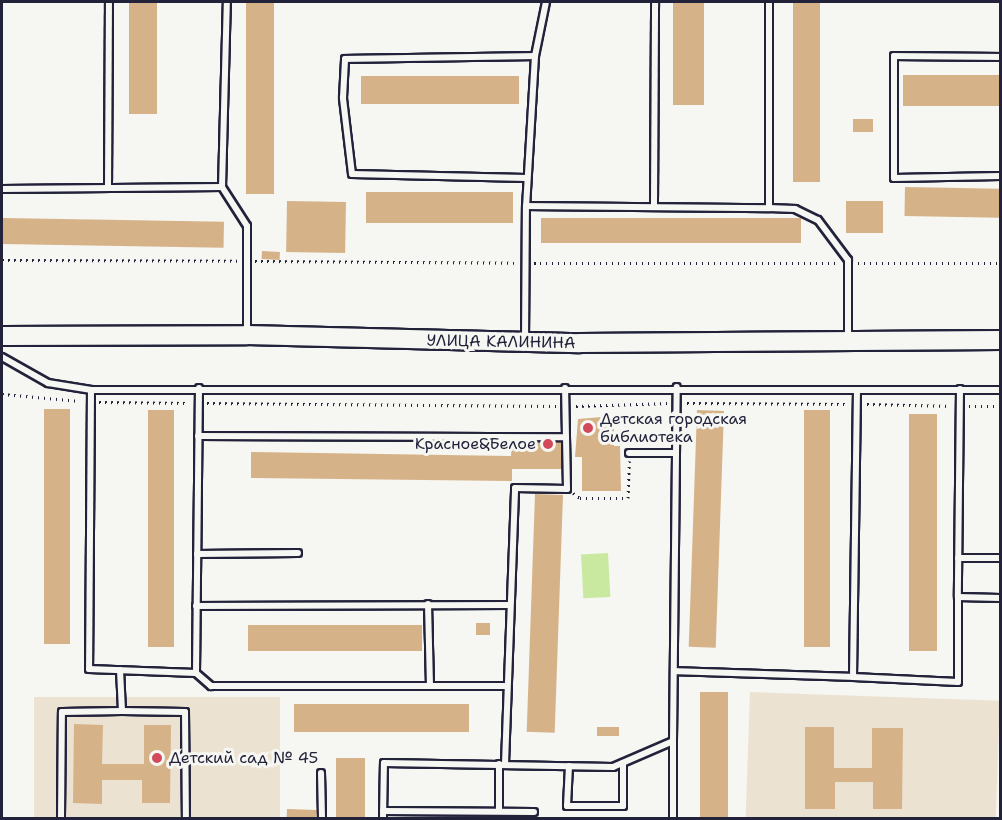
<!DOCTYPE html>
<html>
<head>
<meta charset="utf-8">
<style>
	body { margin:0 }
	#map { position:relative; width:1002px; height:820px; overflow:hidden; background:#f6f6f2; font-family:"Shantell Sans",sans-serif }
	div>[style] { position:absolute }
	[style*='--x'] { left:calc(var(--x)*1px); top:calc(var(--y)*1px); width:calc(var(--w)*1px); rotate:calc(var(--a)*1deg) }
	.built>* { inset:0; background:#ece2d2; transform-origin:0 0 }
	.green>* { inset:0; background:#c9e9a1; transform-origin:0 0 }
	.building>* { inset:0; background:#d6b288; transform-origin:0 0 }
	.path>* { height:3px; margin-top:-1.5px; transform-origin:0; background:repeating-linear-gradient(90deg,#22223b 0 1.5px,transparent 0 6px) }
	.roads { filter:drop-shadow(2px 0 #22223b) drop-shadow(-2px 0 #22223b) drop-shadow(0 2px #22223b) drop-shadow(0 -2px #22223b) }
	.lane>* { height:6px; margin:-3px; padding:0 3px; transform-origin:3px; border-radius:3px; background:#f6f6f2 }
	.secondary>* { height:18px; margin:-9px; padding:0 9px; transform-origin:9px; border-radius:9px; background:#f6f6f2 }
	.dots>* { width:16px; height:16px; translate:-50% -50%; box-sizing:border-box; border:3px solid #f6f6f2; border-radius:50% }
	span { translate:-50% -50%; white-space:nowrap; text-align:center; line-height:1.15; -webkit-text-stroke:6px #f6f6f2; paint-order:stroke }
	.street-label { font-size:16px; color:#22223b }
	.poi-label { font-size:16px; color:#22223b }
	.left { translate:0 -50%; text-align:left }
	.right { translate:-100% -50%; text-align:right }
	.frame { position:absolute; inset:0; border:3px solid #22223b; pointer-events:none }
</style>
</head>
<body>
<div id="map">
	<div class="built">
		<div style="left:750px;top:692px;width:250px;height:126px;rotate:2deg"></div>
		<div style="left:34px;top:697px;width:246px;height:121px"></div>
	</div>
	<div class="green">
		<div style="left:608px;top:553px;width:44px;height:27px;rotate:87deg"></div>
	</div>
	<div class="building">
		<div style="left:129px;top:2px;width:28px;height:112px"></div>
		<div style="left:246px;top:2px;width:28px;height:192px"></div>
		<div style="left:673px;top:2px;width:31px;height:103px"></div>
		<div style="left:793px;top:2px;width:27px;height:180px"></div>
		<div style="left:903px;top:75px;width:97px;height:31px"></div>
		<div style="left:361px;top:76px;width:158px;height:28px"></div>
		<div style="left:853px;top:119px;width:20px;height:13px"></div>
		<div style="left:905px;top:187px;width:95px;height:29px;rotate:1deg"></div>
		<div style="left:366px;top:192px;width:147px;height:31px"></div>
		<div style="left:287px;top:201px;width:59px;height:51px;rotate:1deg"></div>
		<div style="left:846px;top:201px;width:37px;height:32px"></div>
		<div style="left:2px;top:218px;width:222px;height:26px;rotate:1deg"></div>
		<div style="left:541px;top:218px;width:260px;height:25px"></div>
		<div style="left:262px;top:251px;width:18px;height:8px;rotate:3deg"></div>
		<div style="left:44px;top:409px;width:26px;height:235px"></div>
		<div style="left:148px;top:410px;width:26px;height:237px"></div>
		<div style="left:697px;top:410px;width:27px;height:237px;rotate:2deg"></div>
		<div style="left:804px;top:410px;width:26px;height:237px"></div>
		<div style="left:909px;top:414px;width:28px;height:237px"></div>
		<div style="clip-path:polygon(614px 416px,614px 446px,620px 446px,621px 491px,582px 491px,582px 457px,575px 457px,578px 419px)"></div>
		<div style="clip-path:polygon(512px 440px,562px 440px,562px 469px,512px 469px,512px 481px,251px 478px,251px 452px,511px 456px)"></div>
		<div style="left:535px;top:494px;width:28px;height:238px;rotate:2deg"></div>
		<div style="left:476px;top:623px;width:14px;height:12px"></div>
		<div style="left:248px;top:625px;width:174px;height:26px"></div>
		<div style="left:700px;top:692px;width:28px;height:126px"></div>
		<div style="left:294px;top:704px;width:175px;height:28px"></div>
		<div style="clip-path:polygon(74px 724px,103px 725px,102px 764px,144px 764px,144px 725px,171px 725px,170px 803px,142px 803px,142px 780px,102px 780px,102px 804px,73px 803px)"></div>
		<div style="left:597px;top:727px;width:22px;height:9px"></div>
		<div style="clip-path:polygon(805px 727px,834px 727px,834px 768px,872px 768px,872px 728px,903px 728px,902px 809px,873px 809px,873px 782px,835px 782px,835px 809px,805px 809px)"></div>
		<div style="left:336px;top:758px;width:29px;height:60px"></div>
		<div style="left:287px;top:809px;width:30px;height:9px;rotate:2deg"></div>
	</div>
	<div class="path">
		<div style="--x:2;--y:260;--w:235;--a:0.2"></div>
		<div style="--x:255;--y:261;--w:261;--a:0.4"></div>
		<div style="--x:534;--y:263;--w:303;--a:0"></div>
		<div style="--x:858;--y:263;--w:142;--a:0"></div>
		<div style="--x:2;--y:394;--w:78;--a:5.1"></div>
		<div style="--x:99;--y:402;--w:89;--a:0.6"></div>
		<div style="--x:207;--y:403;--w:350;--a:0.5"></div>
		<div style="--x:687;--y:403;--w:161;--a:0.4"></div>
		<div style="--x:867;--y:404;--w:83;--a:1.4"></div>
		<div style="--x:576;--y:406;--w:92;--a:-1.9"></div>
		<div style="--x:969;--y:406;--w:31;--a:0"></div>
		<div style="--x:573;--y:493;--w:9;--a:36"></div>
		<div style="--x:580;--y:498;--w:48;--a:0"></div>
		<div style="--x:628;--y:498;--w:37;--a:-88"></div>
	</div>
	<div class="roads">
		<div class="lane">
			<div style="--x:535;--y:56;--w:55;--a:-78.5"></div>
			<div style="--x:1000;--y:57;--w:106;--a:-179.5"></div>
			<div style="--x:894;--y:56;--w:122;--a:90"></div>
			<div style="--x:894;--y:178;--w:106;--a:-1.1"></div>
			<div style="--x:526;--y:178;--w:174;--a:-178.7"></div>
			<div style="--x:352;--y:174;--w:77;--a:-96.8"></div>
			<div style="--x:343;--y:98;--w:39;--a:-87"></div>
			<div style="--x:345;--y:59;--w:190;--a:-0.9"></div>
			<div style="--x:535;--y:56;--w:150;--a:93.4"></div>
			<div style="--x:222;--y:187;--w:185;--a:-88.5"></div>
			<div style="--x:108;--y:188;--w:186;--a:-89.7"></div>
			<div style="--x:2;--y:189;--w:220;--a:-0.5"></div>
			<div style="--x:222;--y:187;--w:46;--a:57.3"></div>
			<div style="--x:247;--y:226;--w:108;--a:90"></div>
			<div style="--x:654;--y:205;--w:203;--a:-89.7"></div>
			<div style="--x:769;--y:208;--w:26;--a:2"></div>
			<div style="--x:795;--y:209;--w:25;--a:26"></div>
			<div style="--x:818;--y:220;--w:50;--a:53.1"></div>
			<div style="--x:848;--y:260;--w:80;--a:90"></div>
			<div style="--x:525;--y:341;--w:135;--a:-89.6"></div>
			<div style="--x:526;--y:206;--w:243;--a:0.5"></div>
			<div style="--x:769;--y:208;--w:206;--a:-90"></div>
			<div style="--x:2;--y:357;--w:53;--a:29.5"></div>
			<div style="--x:48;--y:383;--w:44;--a:9.2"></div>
			<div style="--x:91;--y:390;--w:909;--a:0"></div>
			<div style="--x:960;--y:389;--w:208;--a:90.6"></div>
			<div style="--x:958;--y:597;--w:42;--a:1.4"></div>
			<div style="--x:91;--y:390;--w:279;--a:90.4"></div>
			<div style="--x:89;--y:669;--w:107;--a:2.1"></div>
			<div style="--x:196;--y:673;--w:20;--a:41"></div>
			<div style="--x:211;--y:686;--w:296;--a:0"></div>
			<div style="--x:857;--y:390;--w:287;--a:90.8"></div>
			<div style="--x:853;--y:677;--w:105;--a:2.7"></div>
			<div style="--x:958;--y:682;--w:85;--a:-90"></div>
			<div style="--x:198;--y:436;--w:368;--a:0.2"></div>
			<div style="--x:629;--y:453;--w:47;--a:0"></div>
			<div style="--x:197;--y:554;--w:101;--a:-0.6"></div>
			<div style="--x:958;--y:558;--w:42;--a:0"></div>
			<div style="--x:428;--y:604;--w:82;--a:88.6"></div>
			<div style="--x:196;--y:606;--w:312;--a:-0.2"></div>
			<div style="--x:120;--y:670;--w:41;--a:87.2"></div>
			<div style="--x:674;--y:671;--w:179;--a:1.9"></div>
			<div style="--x:196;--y:673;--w:285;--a:-89.4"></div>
			<div style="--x:499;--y:764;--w:47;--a:90"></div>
			<div style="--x:505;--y:764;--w:276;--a:-87.9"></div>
			<div style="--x:515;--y:488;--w:52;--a:1.1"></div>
			<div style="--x:567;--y:489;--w:101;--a:-91.1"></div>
			<div style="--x:569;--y:766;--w:40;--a:92.9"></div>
			<div style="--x:567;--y:806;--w:56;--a:0"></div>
			<div style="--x:623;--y:806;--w:43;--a:-90"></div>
			<div style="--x:321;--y:773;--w:45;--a:88.7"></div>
			<div style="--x:383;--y:811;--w:151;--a:0.4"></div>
			<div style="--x:61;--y:818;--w:106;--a:-89.5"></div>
			<div style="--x:62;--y:712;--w:60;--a:-1"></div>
			<div style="--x:122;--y:711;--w:63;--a:0.9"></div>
			<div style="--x:185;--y:712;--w:106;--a:89.5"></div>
			<div style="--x:383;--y:818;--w:55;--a:-89"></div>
			<div style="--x:384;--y:763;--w:229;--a:1"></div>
			<div style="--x:613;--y:767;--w:65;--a:-23.4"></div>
			<div style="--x:673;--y:741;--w:354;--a:-89.4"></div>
			<div style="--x:673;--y:818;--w:77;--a:-90"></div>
		</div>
		<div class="secondary">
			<div style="--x:2;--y:336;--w:245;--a:-0.2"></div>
			<div style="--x:247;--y:335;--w:333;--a:1.4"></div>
			<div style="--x:580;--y:343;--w:420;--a:-0.4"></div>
		</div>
	</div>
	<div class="dots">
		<div style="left:588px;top:428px;background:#d1495b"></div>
		<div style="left:548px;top:444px;background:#d1495b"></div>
		<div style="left:157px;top:758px;background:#d1495b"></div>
	</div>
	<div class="street-label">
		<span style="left:501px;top:342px;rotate:1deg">УЛИЦА КАЛИНИНА</span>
	</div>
	<div class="poi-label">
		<span class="left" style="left:600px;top:428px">Детская городская<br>библиотека</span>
		<span class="right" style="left:536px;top:444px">Красное&amp;Белое</span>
		<span class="left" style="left:169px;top:758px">Детский сад № 45</span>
	</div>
	<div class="frame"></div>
</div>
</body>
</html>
